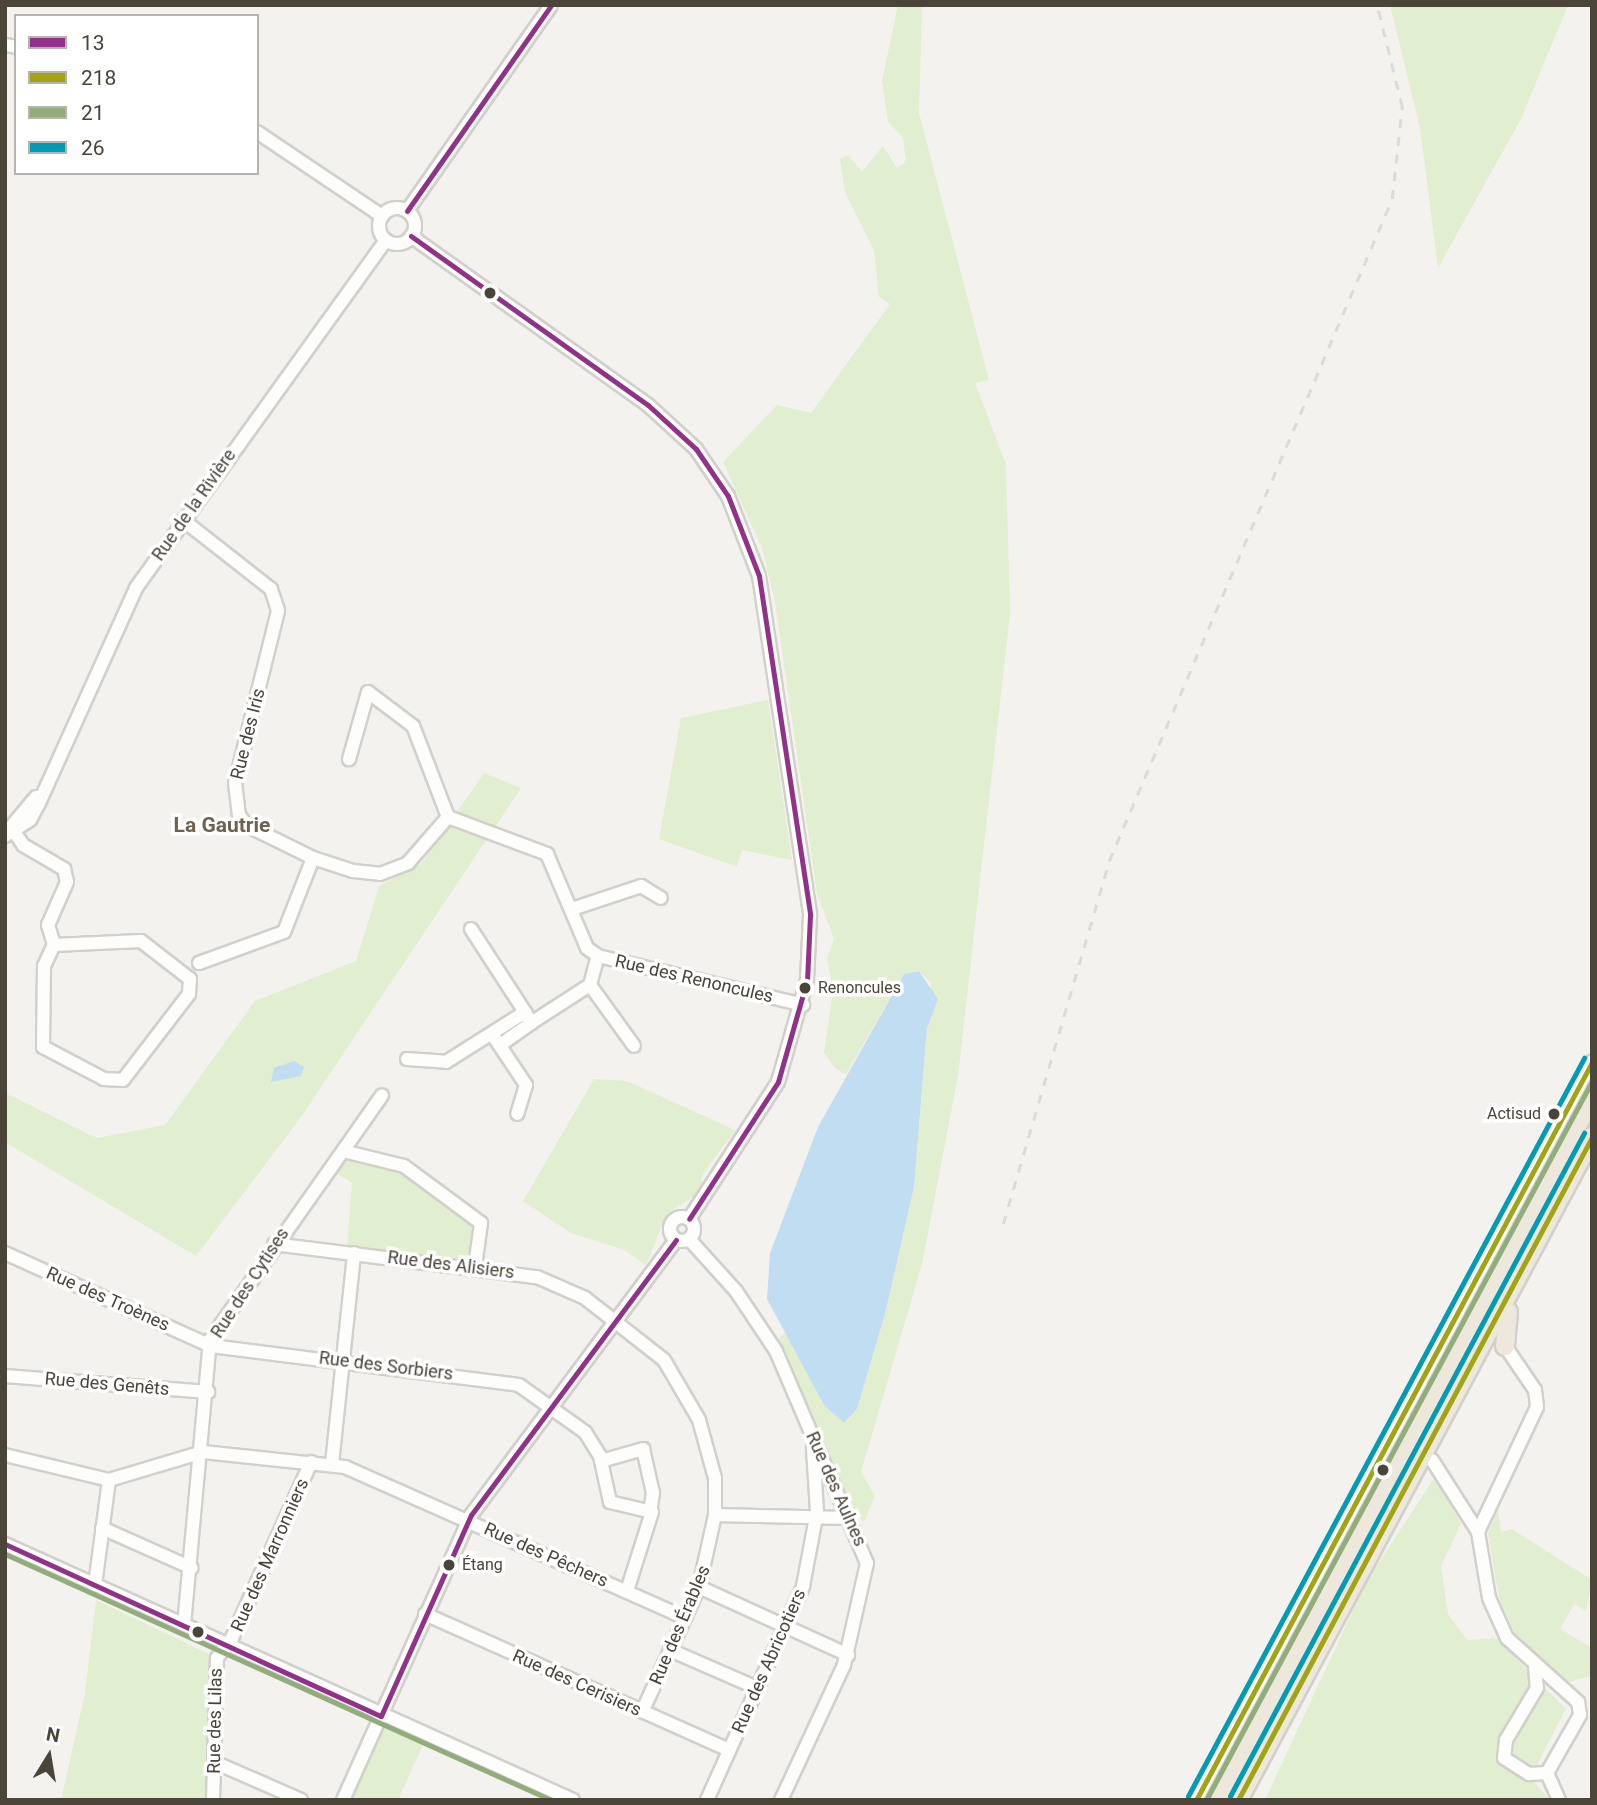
<!DOCTYPE html>
<html>
<head>
<meta charset="utf-8">
<style>
	body { margin:0 }
	#map { position:relative; width:1597px; height:1805px; overflow:hidden; background:#f4f2ee; font-family:Roboto,sans-serif }
	div>[style] { position:absolute }
	[style*='--x'] { left:calc(var(--x)*1px); top:calc(var(--y)*1px); width:calc(var(--w)*1px); rotate:calc(var(--a)*1deg) }
	.green>* { inset:0; background:#e1eecf }
	.water>* { inset:0; background:#c0ddf1 }
	.roads { filter:drop-shadow(2px 0 #d2d0cb) drop-shadow(-2px 0 #d2d0cb) drop-shadow(0 2px #d2d0cb) drop-shadow(0 -2px #d2d0cb) }
	.minor>* { height:12px; margin:-6px; padding:0 6px; transform-origin:6px; border-radius:6px; background:#fdfdfc }
	.minor>.ring { margin:-6px; padding:0; box-sizing:content-box; background:none; border:12px solid #fdfdfc; border-radius:50% }
	.highway>* { height:18px; margin:-9px; padding:0 9px; transform-origin:9px; border-radius:9px; background:#ede8db }
	.rail>* { height:2.5px; margin-top:-1.25px; transform-origin:0; background:repeating-linear-gradient(90deg,#dbdbda 0 9px,transparent 0 18px) }
	.bus-1>* { height:5px; margin:-2.5px; padding:0 2.5px; transform-origin:2.5px; border-radius:2.5px; background:#923189 }
	.bus-2>* { height:5px; margin:-2.5px; padding:0 2.5px; transform-origin:2.5px; border-radius:2.5px; background:#a3a414 }
	.bus-3>* { height:5px; margin:-2.5px; padding:0 2.5px; transform-origin:2.5px; border-radius:2.5px; background:#92ad7c }
	.bus-4>* { height:5px; margin:-2.5px; padding:0 2.5px; transform-origin:2.5px; border-radius:2.5px; background:#009bb9 }
	.dots>* { width:19px; height:19px; translate:-50% -50%; box-sizing:border-box; border:4px solid #fff; border-radius:50% }
	span { translate:-50% -50%; white-space:nowrap; text-align:center; line-height:1.15; -webkit-text-stroke:7px #fff; paint-order:stroke }
	.bus-label { font-size:16px; color:#4b4439 }
	.left { translate:0 -50%; text-align:left }
	.right { translate:-100% -50%; text-align:right }
	.street-label { font-size:18px; color:#4b4439 }
	.quarter-label { font-size:21px; color:#6e6250; font-weight:700 }
	.frame { position:absolute; inset:0; border:7px solid #4b4439; pointer-events:none }
	.legend { position:absolute; left:14px; top:14px; width:245px; height:161px; box-sizing:border-box; background:#fff; border:2px solid #b7b4b0; margin:0; padding:9px 12px; list-style:none; font-size:21px; color:#4b4439 }
	.legend li { display:flex; align-items:center; gap:14px; height:35px }
	.legend b { width:35px; border:2px solid #b7b4b0 }
	.north { position:absolute; left:14px; top:1721px; width:70px; height:70px; -webkit-text-stroke:5px #fff; paint-order:stroke; rotate:11deg; font-size:19px; font-weight:700; line-height:28px; text-align:center; color:#4b4439 }
	.north::after { content:''; display:block; margin:auto; width:24px; height:32px; background:#4b4439; clip-path:polygon(50% 0,100% 100%,50% 72%,0 100%) }
</style>
</head>
<body>
<div id="map">
	<div class="green">
		<div style="clip-path:polygon(898px 5px,922px 5px,919px 113px,989px 380px,975px 383px,1006px 464px,1010px 614px,958px 1076px,922px 1264px,861px 1472px,875px 1496px,864px 1522px,847px 1501px,779px 1338px,785px 1332px,824px 1405px,844px 1423px,857px 1409px,885px 1314px,914px 1187px,931px 983px,919px 971px,904px 974px,846px 1074px,836px 1069px,824px 1053px,833px 990px,827px 958px,834px 939px,817px 893px,775px 602px,762px 548px,723px 462px,777px 405px,811px 413px,890px 304px,879px 297px,874px 250px,845px 192px,840px 159px,848px 155px,862px 172px,883px 146px,897px 168px,906px 162px,903px 138px,888px 122px,882px 81px)"></div>
		<div style="clip-path:polygon(1390px 5px,1568px 5px,1521px 119px,1438px 268px,1420px 128px)"></div>
		<div style="clip-path:polygon(768px 700px,792px 860px,742px 850px,737px 867px,659px 839px,681px 718px)"></div>
		<div style="clip-path:polygon(484px 773px,521px 788px,301px 1117px,196px 1256px,5px 1142px,5px 1093px,97px 1138px,165px 1125px,255px 1001px,356px 961px,379px 886px,422px 863px)"></div>
		<div style="clip-path:polygon(594px 1079px,627px 1081px,735px 1130px,702px 1175px,701px 1192px,667px 1213px,646px 1265px,624px 1250px,571px 1233px,523px 1201px)"></div>
		<div style="clip-path:polygon(345px 1158px,405px 1172px,472px 1225px,470px 1259px,347px 1247px,352px 1183px,334px 1172px)"></div>
		<div style="clip-path:polygon(1435px 1477px,1461px 1524px,1441px 1566px,1448px 1614px,1467px 1640px,1496px 1638px,1566px 1709px,1538px 1763px,1535px 1783px,1550px 1800px,1265px 1800px,1366px 1582px)"></div>
		<div style="clip-path:polygon(1498px 1509px,1501px 1532px,1512px 1529px,1592px 1580px,1586px 1611px,1574px 1604px,1560px 1629px,1592px 1648px,1592px 1676px,1569px 1682px,1516px 1636px,1499px 1597px,1488px 1534px)"></div>
		<div style="clip-path:polygon(96px 1600px,211px 1655px,208px 1800px,61px 1800px,85px 1693px)"></div>
		<div style="clip-path:polygon(381px 1716px,427px 1736px,398px 1800px,343px 1800px)"></div>
	</div>
	<div class="water">
		<div style="clip-path:polygon(919px 971px,938px 999px,927px 1028px,914px 1187px,885px 1314px,857px 1409px,844px 1423px,824px 1405px,767px 1299px,770px 1253px,818px 1127px,904px 974px)"></div>
		<div style="clip-path:polygon(294px 1061px,304px 1067px,301px 1076px,271px 1082px,274px 1068px)"></div>
	</div>
	<div class="roads">
		<div class="minor">
			<div style="--x:5;--y:45;--w:11;--a:10"></div>
			<div style="--x:257;--y:132;--w:151;--a:33.9"></div>
			<div class="ring" style="left:379px;top:208px;width:24px;height:24px"></div>
			<div style="--x:407;--y:211;--w:251;--a:-55"></div>
			<div style="--x:411;--y:236;--w:291;--a:35.5"></div>
			<div style="--x:648;--y:405;--w:65;--a:42.5"></div>
			<div style="--x:696;--y:449;--w:57;--a:55.8"></div>
			<div style="--x:728;--y:496;--w:86;--a:68.8"></div>
			<div style="--x:759;--y:576;--w:343;--a:81.4"></div>
			<div style="--x:810;--y:915;--w:65;--a:92.6"></div>
			<div style="--x:807;--y:980;--w:106;--a:105.9"></div>
			<div style="--x:778;--y:1082;--w:163;--a:123"></div>
			<div style="--x:183;--y:520;--w:112;--a:38.1"></div>
			<div style="--x:271;--y:589;--w:23;--a:72"></div>
			<div style="--x:278;--y:611;--w:177;--a:104"></div>
			<div style="--x:235;--y:783;--w:32;--a:83"></div>
			<div style="--x:239;--y:815;--w:12;--a:55"></div>
			<div style="--x:246;--y:825;--w:75;--a:26.2"></div>
			<div style="--x:313;--y:858;--w:42;--a:18"></div>
			<div style="--x:353;--y:871;--w:27;--a:6"></div>
			<div style="--x:380;--y:874;--w:30;--a:-21"></div>
			<div style="--x:408;--y:863;--w:61;--a:-49"></div>
			<div style="--x:448;--y:817;--w:97;--a:-111"></div>
			<div style="--x:413;--y:726;--w:56;--a:-142.9"></div>
			<div style="--x:368;--y:692;--w:70;--a:105.8"></div>
			<div style="--x:36;--y:797;--w:39;--a:130"></div>
			<div style="--x:11;--y:827;--w:22;--a:56"></div>
			<div style="--x:23;--y:845;--w:48;--a:30.3"></div>
			<div style="--x:64;--y:869;--w:13;--a:77"></div>
			<div style="--x:67;--y:882;--w:47;--a:113.8"></div>
			<div style="--x:48;--y:925;--w:21;--a:73"></div>
			<div style="--x:54;--y:945;--w:87;--a:-2.6"></div>
			<div style="--x:141;--y:941;--w:62;--a:37.8"></div>
			<div style="--x:190;--y:979;--w:15;--a:94"></div>
			<div style="--x:189;--y:994;--w:108;--a:127.5"></div>
			<div style="--x:123;--y:1080;--w:19;--a:-177"></div>
			<div style="--x:104;--y:1079;--w:69;--a:-152.3"></div>
			<div style="--x:43;--y:1047;--w:81;--a:-89.3"></div>
			<div style="--x:44;--y:966;--w:23;--a:-65"></div>
			<div style="--x:448;--y:817;--w:106;--a:20.5"></div>
			<div style="--x:547;--y:854;--w:102;--a:66.9"></div>
			<div style="--x:587;--y:948;--w:14;--a:36"></div>
			<div style="--x:598;--y:956;--w:211;--a:13.4"></div>
			<div style="--x:5;--y:836;--w:30;--a:-33"></div>
			<div style="--x:30;--y:820;--w:19;--a:-62"></div>
			<div style="--x:39;--y:803;--w:236;--a:-65.7"></div>
			<div style="--x:136;--y:588;--w:428;--a:-54.3"></div>
			<div style="--x:572;--y:909;--w:73;--a:-18.4"></div>
			<div style="--x:641;--y:886;--w:23;--a:31"></div>
			<div style="--x:471;--y:929;--w:99;--a:57"></div>
			<div style="--x:199;--y:963;--w:90;--a:-20"></div>
			<div style="--x:284;--y:932;--w:79;--a:-68.6"></div>
			<div style="--x:590;--y:985;--w:75;--a:54.2"></div>
			<div style="--x:492;--y:1034;--w:61;--a:56.3"></div>
			<div style="--x:526;--y:1085;--w:30;--a:107"></div>
			<div style="--x:500;--y:1045;--w:38;--a:-35"></div>
			<div style="--x:407;--y:1059;--w:39;--a:4"></div>
			<div style="--x:446;--y:1062;--w:93;--a:-32.3"></div>
			<div style="--x:525;--y:1012;--w:13;--a:61"></div>
			<div style="--x:531;--y:1023;--w:70;--a:-32.8"></div>
			<div style="--x:590;--y:985;--w:30;--a:-75"></div>
			<div style="--x:343;--y:1151;--w:63;--a:13.8"></div>
			<div style="--x:404;--y:1166;--w:96;--a:36.5"></div>
			<div style="--x:481;--y:1223;--w:44;--a:97.8"></div>
			<div class="ring" style="left:670px;top:1217px;width:12px;height:12px"></div>
			<div style="--x:689;--y:1239;--w:70;--a:47.9"></div>
			<div style="--x:736;--y:1291;--w:72;--a:56.3"></div>
			<div style="--x:776;--y:1351;--w:231;--a:66.8"></div>
			<div style="--x:867;--y:1563;--w:105;--a:102.7"></div>
			<div style="--x:844;--y:1665;--w:149;--a:115"></div>
			<div style="--x:274;--y:1244;--w:265;--a:7.2"></div>
			<div style="--x:537;--y:1277;--w:52;--a:23.6"></div>
			<div style="--x:585;--y:1298;--w:100;--a:38.1"></div>
			<div style="--x:664;--y:1360;--w:69;--a:59.7"></div>
			<div style="--x:699;--y:1420;--w:60;--a:74.6"></div>
			<div style="--x:715;--y:1478;--w:37;--a:90"></div>
			<div style="--x:715;--y:1515;--w:74;--a:102.5"></div>
			<div style="--x:699;--y:1587;--w:137;--a:114.5"></div>
			<div style="--x:5;--y:1253;--w:226;--a:24.3"></div>
			<div style="--x:211;--y:1346;--w:310;--a:7.2"></div>
			<div style="--x:519;--y:1385;--w:81;--a:35.5"></div>
			<div style="--x:585;--y:1432;--w:28;--a:58"></div>
			<div style="--x:600;--y:1456;--w:47;--a:77.7"></div>
			<div style="--x:610;--y:1502;--w:43;--a:13.4"></div>
			<div style="--x:652;--y:1512;--w:83;--a:107.6"></div>
			<div style="--x:1505;--y:1346;--w:53;--a:55.7"></div>
			<div style="--x:1535;--y:1390;--w:17;--a:83"></div>
			<div style="--x:1537;--y:1407;--w:138;--a:115.3"></div>
			<div style="--x:1478;--y:1532;--w:67;--a:80.5"></div>
			<div style="--x:1489;--y:1598;--w:44;--a:65.8"></div>
			<div style="--x:1507;--y:1638;--w:96;--a:42"></div>
			<div style="--x:1578;--y:1702;--w:13;--a:81"></div>
			<div style="--x:1580;--y:1715;--w:67;--a:119.6"></div>
			<div style="--x:5;--y:1376;--w:204;--a:4.5"></div>
			<div style="--x:5;--y:1455;--w:107;--a:13.5"></div>
			<div style="--x:109;--y:1480;--w:98;--a:-16.6"></div>
			<div style="--x:203;--y:1452;--w:143;--a:6"></div>
			<div style="--x:345;--y:1467;--w:372;--a:23.9"></div>
			<div style="--x:1432;--y:1460;--w:85;--a:57.4"></div>
			<div style="--x:601;--y:1461;--w:44;--a:-15.9"></div>
			<div style="--x:643;--y:1449;--w:45;--a:77.2"></div>
			<div style="--x:653;--y:1493;--w:18;--a:99"></div>
			<div style="--x:332;--y:1464;--w:212;--a:-84"></div>
			<div style="--x:715;--y:1515;--w:133;--a:1.3"></div>
			<div style="--x:102;--y:1528;--w:98;--a:24"></div>
			<div style="--x:5;--y:1544;--w:623;--a:24.26"></div>
			<div style="--x:95;--y:1585;--w:106;--a:-82.4"></div>
			<div style="--x:699;--y:1587;--w:164;--a:24.5"></div>
			<div style="--x:425;--y:1614;--w:333;--a:24.1"></div>
			<div style="--x:184;--y:1625;--w:286;--a:-84.8"></div>
			<div style="--x:210;--y:1340;--w:299;--a:-54.9"></div>
			<div style="--x:670;--y:1650;--w:95;--a:23.6"></div>
			<div style="--x:1535;--y:1667;--w:21;--a:85"></div>
			<div style="--x:1537;--y:1688;--w:61;--a:120.8"></div>
			<div style="--x:1506;--y:1740;--w:18;--a:96"></div>
			<div style="--x:1504;--y:1758;--w:30;--a:33"></div>
			<div style="--x:1529;--y:1774;--w:18;--a:-3"></div>
			<div style="--x:214;--y:1762;--w:95;--a:23.6"></div>
			<div style="--x:1547;--y:1773;--w:30;--a:66"></div>
			<div style="--x:213;--y:1800;--w:142;--a:-88.4"></div>
			<div style="--x:217;--y:1658;--w:25;--a:-53"></div>
			<div style="--x:232;--y:1638;--w:193;--a:-65.8"></div>
			<div style="--x:343;--y:1800;--w:312;--a:-65.8"></div>
			<div style="--x:471;--y:1515;--w:343;--a:-53.3"></div>
			<div style="--x:707;--y:1800;--w:235;--a:-65.8"></div>
			<div style="--x:803;--y:1586;--w:75;--a:-79.3"></div>
			<div style="--x:817;--y:1512;--w:64;--a:-93.6"></div>
			<div style="--x:1196;--y:1800;--w:838;--a:-61.78"></div>
		</div>
		<div class="highway">
			<div style="--x:1505;--y:1346;--w:34;--a:-85"></div>
			<div style="--x:1220;--y:1800;--w:795;--a:-62.11"></div>
			<div style="--x:1238;--y:1800;--w:752;--a:-61.9"></div>
		</div>
	</div>
	<div class="rail">
		<div style="--x:1003;--y:1224;--w:378;--a:-73.7"></div>
		<div style="--x:1109;--y:861;--w:720;--a:-66.85"></div>
		<div style="--x:1392;--y:199;--w:93;--a:-83.8"></div>
		<div style="--x:1402;--y:107;--w:105;--a:-103.8"></div>
	</div>
	<div class="bus-1">
		<div style="--x:407;--y:211;--w:251;--a:-55"></div>
		<div style="--x:411;--y:236;--w:291;--a:35.5"></div>
		<div style="--x:648;--y:405;--w:65;--a:42.5"></div>
		<div style="--x:696;--y:449;--w:57;--a:55.8"></div>
		<div style="--x:728;--y:496;--w:86;--a:68.8"></div>
		<div style="--x:759;--y:576;--w:343;--a:81.4"></div>
		<div style="--x:810;--y:915;--w:65;--a:92.6"></div>
		<div style="--x:807;--y:980;--w:106;--a:105.9"></div>
		<div style="--x:778;--y:1082;--w:163;--a:123"></div>
		<div style="--x:5;--y:1544;--w:413;--a:24.6"></div>
		<div style="--x:381;--y:1716;--w:220;--a:-65.9"></div>
		<div style="--x:471;--y:1515;--w:343;--a:-53.3"></div>
	</div>
	<div class="bus-2">
		<div style="--x:1196;--y:1800;--w:838;--a:-61.78"></div>
		<div style="--x:1238;--y:1800;--w:752;--a:-61.9"></div>
	</div>
	<div class="bus-3">
		<div style="--x:5;--y:1554;--w:599;--a:24.25"></div>
		<div style="--x:1206;--y:1800;--w:816;--a:-61.77"></div>
	</div>
	<div class="bus-4">
		<div style="--x:1188;--y:1796;--w:838;--a:-61.78"></div>
		<div style="--x:1230;--y:1796;--w:752;--a:-61.9"></div>
	</div>
	<div class="dots">
		<div style="left:490px;top:293px;background:#4b4439"></div>
		<div style="left:805px;top:988px;background:#4b4439"></div>
		<div style="left:1554px;top:1114px;background:#4b4439"></div>
		<div style="left:1383px;top:1470px;background:#4b4439"></div>
		<div style="left:449px;top:1565px;background:#4b4439"></div>
		<div style="left:198px;top:1632px;background:#4b4439"></div>
	</div>
	<div class="bus-label">
		<span class="left" style="left:818px;top:988px">Renoncules</span>
		<span class="right" style="left:1541px;top:1114px">Actisud</span>
		<span class="left" style="left:462px;top:1565px">Étang</span>
	</div>
	<div class="street-label">
		<span style="left:194px;top:505px;rotate:-55deg">Rue de la Rivière</span>
		<span style="left:248px;top:734px;rotate:-76deg">Rue des Iris</span>
		<span style="left:694px;top:979px;rotate:13deg">Rue des Renoncules</span>
		<span style="left:451px;top:1265px;rotate:7deg">Rue des Alisiers</span>
		<span style="left:250px;top:1283px;rotate:-57deg">Rue des Cytises</span>
		<span style="left:108px;top:1299px;rotate:24deg">Rue des Troènes</span>
		<span style="left:386px;top:1366px;rotate:7deg">Rue des Sorbiers</span>
		<span style="left:107px;top:1384px;rotate:5deg">Rue des Genêts</span>
		<span style="left:836px;top:1489px;rotate:66deg">Rue des Aulnes</span>
		<span style="left:270px;top:1555px;rotate:-66deg">Rue des Marronniers</span>
		<span style="left:546px;top:1555px;rotate:24deg">Rue des Pêchers</span>
		<span style="left:680px;top:1625px;rotate:-67deg">Rue des Érables</span>
		<span style="left:769px;top:1661px;rotate:-66deg">Rue des Abricotiers</span>
		<span style="left:577px;top:1683px;rotate:24deg">Rue des Cerisiers</span>
		<span style="left:215px;top:1721px;rotate:-89deg">Rue des Lilas</span>
	</div>
	<div class="quarter-label">
		<span style="left:222px;top:825px">La Gautrie</span>
	</div>
	<div class="frame"></div>
	<ul class="legend">
	<li><b style="height:9px;background:#923189"></b>13</li>
	<li><b style="height:9px;background:#a3a414"></b>218</li>
	<li><b style="height:9px;background:#92ad7c"></b>21</li>
	<li><b style="height:9px;background:#009bb9"></b>26</li>
	</ul>
	<div class="north">N</div>
</div>
</body>
</html>
